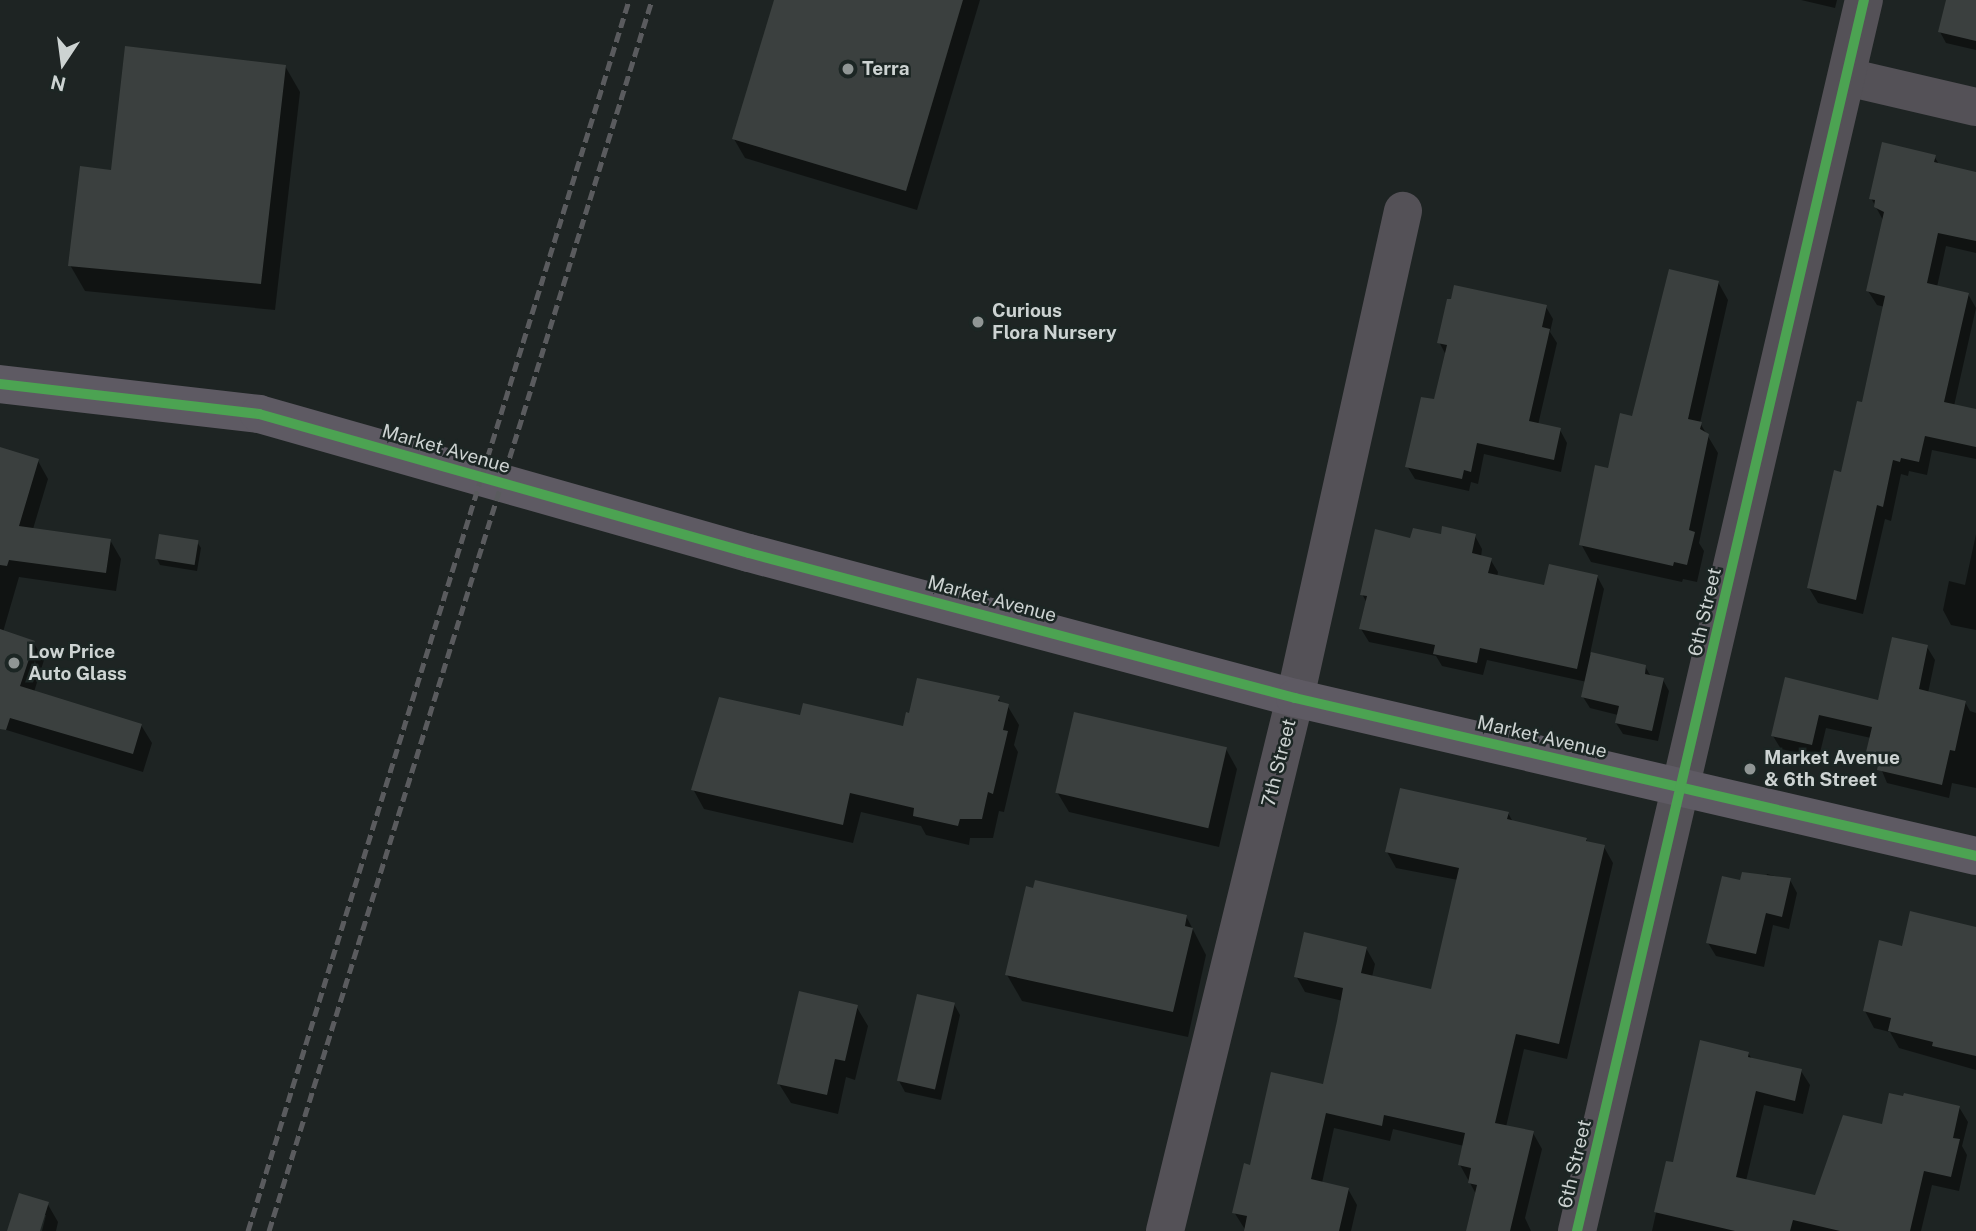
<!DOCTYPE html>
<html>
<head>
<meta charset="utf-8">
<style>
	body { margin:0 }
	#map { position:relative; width:1976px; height:1231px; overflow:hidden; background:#1e2423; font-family:"Public Sans",sans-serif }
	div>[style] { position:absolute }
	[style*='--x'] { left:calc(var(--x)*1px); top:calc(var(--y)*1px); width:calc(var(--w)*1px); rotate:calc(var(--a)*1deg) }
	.shadow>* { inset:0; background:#0007 }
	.building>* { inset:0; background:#3b403f; transform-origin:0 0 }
	.street>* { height:38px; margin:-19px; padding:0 19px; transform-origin:19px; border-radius:19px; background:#545157 }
	.secondary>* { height:38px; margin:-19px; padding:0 19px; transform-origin:19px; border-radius:19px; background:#5e5a63 }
	.rail>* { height:5px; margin-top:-2.5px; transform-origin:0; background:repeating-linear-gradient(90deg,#5a5b5e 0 10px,transparent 0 15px) }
	.cycleway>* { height:10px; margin:-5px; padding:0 5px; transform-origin:5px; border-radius:5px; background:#4ca352 }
	.dots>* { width:19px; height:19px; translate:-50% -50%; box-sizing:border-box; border:4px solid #1c2624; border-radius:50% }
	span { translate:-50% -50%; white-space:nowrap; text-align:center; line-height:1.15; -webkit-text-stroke:5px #1c2624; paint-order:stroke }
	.poi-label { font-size:19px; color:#cdd3d2; font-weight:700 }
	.left { translate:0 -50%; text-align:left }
	.street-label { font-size:19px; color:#cdd3d2 }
	.north { position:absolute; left:28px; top:28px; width:70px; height:70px; -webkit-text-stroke:5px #1c2624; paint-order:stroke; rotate:193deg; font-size:19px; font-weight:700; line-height:28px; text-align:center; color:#cdd3d2 }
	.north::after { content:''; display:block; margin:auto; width:24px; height:32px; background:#cdd3d2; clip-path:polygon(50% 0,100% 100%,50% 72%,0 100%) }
</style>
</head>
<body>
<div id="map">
	<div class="shadow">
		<div style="clip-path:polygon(776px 0,980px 0,917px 210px,745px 158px,734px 139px)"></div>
		<div style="clip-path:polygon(1801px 0,1837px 0,1835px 8px)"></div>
		<div style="clip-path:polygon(1948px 0,1976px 0,1976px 50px,1946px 43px,1940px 32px)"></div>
		<div style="clip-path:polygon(285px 66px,300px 92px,275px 310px,85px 291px,70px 265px,113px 172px)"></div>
		<div style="clip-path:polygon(1934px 156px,1940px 166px,1976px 174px,1976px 253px,1946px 246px,1937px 287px,1968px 294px,1976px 308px,1954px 406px,1976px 411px,1976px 459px,1932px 450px,1927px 475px,1909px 471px,1908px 476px,1901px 474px,1891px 521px,1885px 519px,1863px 614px,1818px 603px,1809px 588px,1863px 405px,1885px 307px,1877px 305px,1868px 291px,1884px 222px,1871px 198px)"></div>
		<div style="clip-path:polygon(1718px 282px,1728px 300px,1700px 423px,1718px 453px,1699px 543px,1704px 551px,1697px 582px,1683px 579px,1682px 582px,1591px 562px,1581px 544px,1609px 470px,1634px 418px)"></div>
		<div style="clip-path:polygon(1546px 307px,1553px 319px,1550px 332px,1557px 343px,1538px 425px,1560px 430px,1567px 443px,1561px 472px,1484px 454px,1478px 484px,1471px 482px,1469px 491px,1415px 479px,1407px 466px,1435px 401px,1446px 355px,1439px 342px)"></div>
		<div style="clip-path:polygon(0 448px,38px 461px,48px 479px,33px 529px,110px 540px,121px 559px,116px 591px,19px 577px,3px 632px,33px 642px,44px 660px,34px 692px,141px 725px,152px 743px,143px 772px,0 728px)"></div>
		<div style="clip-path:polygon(1976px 534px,1976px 630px,1951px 625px,1943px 610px,1949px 581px,1965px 585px)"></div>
		<div style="clip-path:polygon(1442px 536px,1475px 536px,1482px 549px,1481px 557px,1490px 559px,1498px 572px,1497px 577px,1546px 587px,1597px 576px,1604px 589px,1590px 654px,1645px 666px,1651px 677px,1663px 680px,1669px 691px,1658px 741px,1623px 734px,1616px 723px,1618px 715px,1590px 708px,1583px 697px,1587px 682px,1487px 660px,1483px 675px,1442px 666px,1436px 656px,1369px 642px,1361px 629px,1367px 603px,1362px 594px,1412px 540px)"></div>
		<div style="clip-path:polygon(197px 542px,201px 548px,197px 571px,160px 565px,157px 559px)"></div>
		<div style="clip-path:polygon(1927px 647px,1935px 660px,1928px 693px,1965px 702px,1970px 711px,1976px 713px,1976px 788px,1952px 783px,1949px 798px,1887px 783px,1880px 766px,1876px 765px,1868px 752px,1871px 738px,1826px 728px,1819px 757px,1781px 749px,1773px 736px,1786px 679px,1879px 702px)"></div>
		<div style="clip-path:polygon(998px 698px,1002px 704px,1007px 705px,1019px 725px,1014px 745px,1018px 752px,1004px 812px,999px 811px,993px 838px,970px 838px,969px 845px,926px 835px,921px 826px,861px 812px,853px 843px,704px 809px,693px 789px,801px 717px,904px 728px)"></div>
		<div style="clip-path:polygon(1226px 749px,1237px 769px,1219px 847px,1069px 812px,1057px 792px)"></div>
		<div style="clip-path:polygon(1508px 813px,1513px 822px,1586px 839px,1588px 843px,1604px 847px,1613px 863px,1567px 1059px,1524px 1049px,1506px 1127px,1533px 1133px,1542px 1149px,1525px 1218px,1531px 1231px,1467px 1231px,1476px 1194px,1460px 1165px,1464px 1146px,1393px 1129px,1390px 1141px,1334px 1128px,1322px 1183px,1348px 1189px,1357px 1205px,1351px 1231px,1246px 1231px,1234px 1212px,1251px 1167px,1324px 1086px,1343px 1001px,1305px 992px,1296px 976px,1366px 948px,1375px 964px,1372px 977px,1432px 991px,1458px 880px,1396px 868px,1387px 852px)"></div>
		<div style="clip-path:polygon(1767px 874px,1790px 880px,1797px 893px,1789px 929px,1773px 925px,1764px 967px,1716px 956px,1708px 943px,1741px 882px,1765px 879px)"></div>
		<div style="clip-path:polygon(1186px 916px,1206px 955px,1188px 1037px,1022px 1001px,1007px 975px)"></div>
		<div style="clip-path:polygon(1976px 929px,1976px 1070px,1899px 1048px,1890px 1032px,1874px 1028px,1865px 1011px,1903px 948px)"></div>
		<div style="clip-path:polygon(954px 1004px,960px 1015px,941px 1100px,905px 1092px,899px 1081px)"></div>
		<div style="clip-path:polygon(856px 1006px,868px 1026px,855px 1080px,846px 1077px,838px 1114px,791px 1103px,779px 1084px)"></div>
		<div style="clip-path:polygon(1748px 1053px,1752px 1059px,1801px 1071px,1810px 1085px,1803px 1114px,1764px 1105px,1746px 1181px,1816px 1197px,1884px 1126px,1959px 1107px,1968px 1122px,1962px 1146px,1967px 1155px,1959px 1191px,1932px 1185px,1921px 1231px,1652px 1231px,1667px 1163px,1674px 1164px)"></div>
		<div style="clip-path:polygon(47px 1203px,58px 1222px,56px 1231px,42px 1231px,46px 1215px,43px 1215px,38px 1231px,8px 1231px)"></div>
	</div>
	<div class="building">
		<div style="clip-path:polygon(774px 0,963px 0,906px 191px,732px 139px)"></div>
		<div style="clip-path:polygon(1946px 0,1976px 0,1976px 41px,1938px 32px)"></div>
		<div style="clip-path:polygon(125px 46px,286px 65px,261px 284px,68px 266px,80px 166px,111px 170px)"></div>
		<div style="clip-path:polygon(1882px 142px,1936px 155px,1934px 162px,1976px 172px,1976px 241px,1938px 233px,1927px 283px,1969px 293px,1944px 402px,1976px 409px,1976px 447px,1925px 436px,1919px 462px,1901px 458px,1900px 462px,1893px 460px,1883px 507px,1877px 505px,1856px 600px,1807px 588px,1834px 470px,1841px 472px,1857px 401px,1862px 402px,1885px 296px,1866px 291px,1884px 212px,1874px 207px,1875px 200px,1869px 199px)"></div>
		<div style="clip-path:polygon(1669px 269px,1719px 281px,1688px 419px,1702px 422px,1700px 429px,1709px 434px,1689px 530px,1695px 532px,1687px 565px,1674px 562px,1673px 566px,1579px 545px,1595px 465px,1608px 468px,1620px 413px,1632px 416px)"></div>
		<div style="clip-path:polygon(1454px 285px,1547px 305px,1542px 327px,1550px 329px,1529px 421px,1561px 428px,1554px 460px,1477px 443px,1471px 472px,1464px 470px,1462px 479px,1405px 467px,1421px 397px,1434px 399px,1447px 345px,1437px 343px,1447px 299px,1451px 299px)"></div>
		<div style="clip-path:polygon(0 447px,39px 459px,19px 526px,111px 539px,106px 573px,9px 560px,7px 566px,0 565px)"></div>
		<div style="clip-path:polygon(1442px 526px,1476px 534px,1472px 553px,1492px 558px,1488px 573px,1544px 585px,1549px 564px,1598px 575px,1577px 669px,1480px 648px,1477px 663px,1433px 654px,1435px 645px,1359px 629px,1367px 596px,1360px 595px,1375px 529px,1410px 538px,1413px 528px,1441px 534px)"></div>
		<div style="left:159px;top:534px;width:40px;height:25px;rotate:9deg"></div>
		<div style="clip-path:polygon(0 629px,35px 641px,20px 686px,142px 724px,133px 754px,10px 718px,6px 730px,0 729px)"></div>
		<div style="clip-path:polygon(1892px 637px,1928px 645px,1919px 689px,1966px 701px,1955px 751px,1950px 750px,1942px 785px,1877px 770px,1880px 755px,1866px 752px,1872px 727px,1819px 715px,1812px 745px,1771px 736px,1785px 677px,1878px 700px)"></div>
		<div style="clip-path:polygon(1591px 652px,1646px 665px,1645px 674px,1664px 678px,1652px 731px,1615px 723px,1619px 706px,1581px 697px)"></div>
		<div style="clip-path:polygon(917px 678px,1000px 696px,998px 701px,1009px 704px,1003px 730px,1008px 731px,993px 794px,988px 792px,982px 819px,960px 819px,958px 826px,913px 816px,914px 808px,850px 793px,843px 825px,691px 790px,719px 697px,800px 715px,803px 703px,903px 726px,906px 712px,909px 713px)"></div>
		<div style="left:1074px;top:712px;width:157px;height:83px;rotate:13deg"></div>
		<div style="clip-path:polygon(1400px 788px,1509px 812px,1507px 819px,1587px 838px,1586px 841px,1605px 845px,1559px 1044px,1516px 1034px,1495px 1123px,1534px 1131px,1510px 1231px,1466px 1231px,1477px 1185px,1468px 1183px,1471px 1168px,1458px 1165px,1465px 1133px,1384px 1115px,1382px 1126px,1326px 1113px,1311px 1179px,1349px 1188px,1339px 1231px,1244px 1231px,1247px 1216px,1232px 1213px,1244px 1163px,1250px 1165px,1271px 1072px,1323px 1084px,1337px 1021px,1343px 988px,1294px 977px,1304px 932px,1367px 947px,1361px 973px,1431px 989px,1459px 868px,1385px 852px)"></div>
		<div style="clip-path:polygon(1742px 872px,1791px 878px,1782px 917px,1766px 913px,1756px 954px,1706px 943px,1722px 876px,1740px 880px)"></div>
		<div style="clip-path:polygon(1035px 880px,1187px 915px,1185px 926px,1193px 928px,1173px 1012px,1005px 975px,1026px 886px,1033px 888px)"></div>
		<div style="clip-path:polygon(1910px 911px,1976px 927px,1976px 1056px,1932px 1046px,1933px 1042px,1888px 1031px,1891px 1018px,1863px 1011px,1879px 940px,1902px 946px)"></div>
		<div style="clip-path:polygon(799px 991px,858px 1005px,845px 1061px,835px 1059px,827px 1095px,777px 1084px)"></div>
		<div style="left:917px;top:994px;width:39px;height:89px;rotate:13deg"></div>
		<div style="clip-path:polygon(1700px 1040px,1749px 1052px,1748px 1057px,1802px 1069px,1795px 1101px,1756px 1091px,1736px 1177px,1815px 1195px,1843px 1115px,1882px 1124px,1889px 1093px,1903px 1096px,1904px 1093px,1960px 1106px,1953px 1138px,1960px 1139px,1951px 1177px,1924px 1171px,1910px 1231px,1840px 1231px,1793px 1220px,1790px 1231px,1735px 1231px,1654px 1212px,1666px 1161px,1673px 1162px)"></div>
		<div style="clip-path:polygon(19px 1193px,49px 1202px,40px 1231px,7px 1231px)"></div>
	</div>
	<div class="street">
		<div style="--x:1847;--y:77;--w:132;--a:13.1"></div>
		<div style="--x:1165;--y:1231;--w:549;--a:-76.29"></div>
		<div style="--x:1295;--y:698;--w:499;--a:-77.5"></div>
		<div style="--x:1577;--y:1231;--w:1264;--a:-76.88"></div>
	</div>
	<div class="secondary">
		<div style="--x:0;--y:384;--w:261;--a:6.6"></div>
		<div style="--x:259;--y:414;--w:509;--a:15.84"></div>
		<div style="--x:749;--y:553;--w:565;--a:14.87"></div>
		<div style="--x:1295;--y:698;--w:699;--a:13.06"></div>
	</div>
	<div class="rail">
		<div style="--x:248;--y:1231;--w:1289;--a:-72.8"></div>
		<div style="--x:269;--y:1231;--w:1289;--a:-72.72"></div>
	</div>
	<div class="cycleway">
		<div style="--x:0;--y:384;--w:261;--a:6.6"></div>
		<div style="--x:259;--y:414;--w:509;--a:15.84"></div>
		<div style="--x:749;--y:553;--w:565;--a:14.87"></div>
		<div style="--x:1295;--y:698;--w:699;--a:13.06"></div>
		<div style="--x:1577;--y:1231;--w:1264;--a:-76.88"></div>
	</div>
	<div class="dots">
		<div style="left:848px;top:69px;background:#909695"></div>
		<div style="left:978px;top:322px;background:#909695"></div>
		<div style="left:14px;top:663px;background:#909695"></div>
		<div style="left:1750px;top:769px;background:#909695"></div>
	</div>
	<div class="poi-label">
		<span class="left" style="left:862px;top:69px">Terra</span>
		<span class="left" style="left:992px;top:322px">Curious<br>Flora Nursery</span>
		<span class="left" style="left:28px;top:663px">Low Price<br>Auto Glass</span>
		<span class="left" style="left:1764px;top:769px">Market Avenue<br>&amp; 6th Street</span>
	</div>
	<div class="street-label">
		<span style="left:446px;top:449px;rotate:16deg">Market Avenue</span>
		<span style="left:992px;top:599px;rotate:15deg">Market Avenue</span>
		<span style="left:1705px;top:612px;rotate:-77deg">6th Street</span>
		<span style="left:1542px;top:737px;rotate:13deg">Market Avenue</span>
		<span style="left:1279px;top:763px;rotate:-76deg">7th Street</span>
		<span style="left:1575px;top:1164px;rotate:-77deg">6th Street</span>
	</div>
	<div class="north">N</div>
</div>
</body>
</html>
